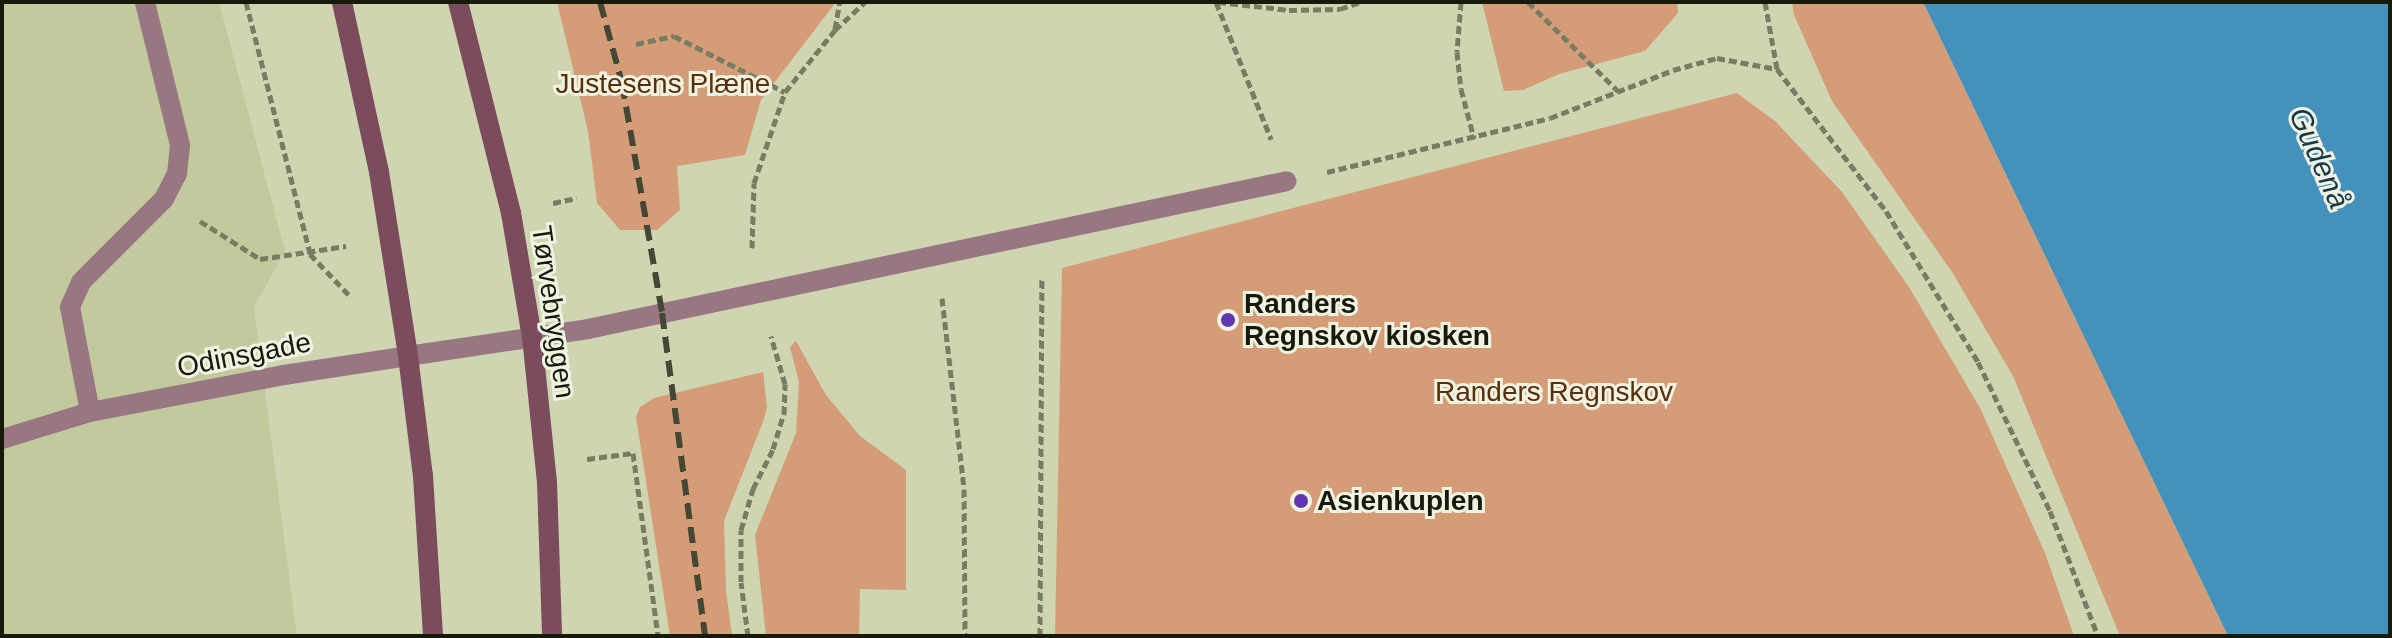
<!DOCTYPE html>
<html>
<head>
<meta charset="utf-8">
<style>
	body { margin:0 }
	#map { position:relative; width:2392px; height:638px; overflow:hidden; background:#ced5b0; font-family:Arial,sans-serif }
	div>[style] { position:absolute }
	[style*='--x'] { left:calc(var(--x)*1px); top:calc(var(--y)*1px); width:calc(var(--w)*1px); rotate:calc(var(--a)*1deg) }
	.built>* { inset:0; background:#c2ca9d }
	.green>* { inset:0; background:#d49d78 }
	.water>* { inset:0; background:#4492bc }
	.path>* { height:5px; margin-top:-2.5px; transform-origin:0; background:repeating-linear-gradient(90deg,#787c62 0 8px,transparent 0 12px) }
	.lane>* { height:20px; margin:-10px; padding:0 10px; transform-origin:10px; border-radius:10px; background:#987783 }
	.street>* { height:20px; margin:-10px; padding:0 10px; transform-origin:10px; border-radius:10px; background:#987783 }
	.secondary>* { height:20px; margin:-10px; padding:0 10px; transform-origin:10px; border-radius:10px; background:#7b4c5e }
	.rail>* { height:6px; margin-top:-3px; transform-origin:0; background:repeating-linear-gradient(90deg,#444733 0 16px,transparent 0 24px) }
	.dots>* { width:22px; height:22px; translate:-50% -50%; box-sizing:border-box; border:4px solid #f0f3e1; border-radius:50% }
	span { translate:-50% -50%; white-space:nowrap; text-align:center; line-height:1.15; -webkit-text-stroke:6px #f0f3e1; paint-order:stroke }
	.park-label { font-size:28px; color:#592f0b }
	.poi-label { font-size:28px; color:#17190b; font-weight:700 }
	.left { translate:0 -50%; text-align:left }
	.street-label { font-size:28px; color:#17190b }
	.water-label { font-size:30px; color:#153749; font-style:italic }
	.frame { position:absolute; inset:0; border:4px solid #17190b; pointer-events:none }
</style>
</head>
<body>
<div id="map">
	<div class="built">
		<div style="clip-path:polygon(2px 2px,219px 2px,285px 251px,254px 307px,297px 636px,2px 636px)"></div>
	</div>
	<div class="green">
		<div style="clip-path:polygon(557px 2px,836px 2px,761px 100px,745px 155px,677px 166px,680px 210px,657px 230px,620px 230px,597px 203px,588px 131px)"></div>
		<div style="clip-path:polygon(1482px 2px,1677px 2px,1678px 13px,1645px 51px,1559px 74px,1523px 90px,1504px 91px)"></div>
		<div style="clip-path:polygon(1792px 2px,1923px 2px,2228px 636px,2120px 636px,2013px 376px,1952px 272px,1832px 101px,1794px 15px)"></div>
		<div style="clip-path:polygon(1737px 93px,1775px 121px,1842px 192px,1909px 287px,1980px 408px,2045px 553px,2074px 636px,1055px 636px,1062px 268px)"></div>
		<div style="clip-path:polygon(796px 341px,826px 395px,860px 436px,906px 470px,906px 590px,860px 589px,859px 636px,766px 636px,755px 535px,796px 433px,799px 382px,790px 347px)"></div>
		<div style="clip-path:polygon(763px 372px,767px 407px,764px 419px,724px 521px,726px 590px,732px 636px,670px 636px,636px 417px,640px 407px,654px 398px)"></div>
	</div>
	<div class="water">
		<div style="clip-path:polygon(1923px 2px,2390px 2px,2390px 636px,2228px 636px)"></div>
	</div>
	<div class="path">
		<div style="--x:246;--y:2;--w:260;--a:75.7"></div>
		<div style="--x:310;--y:254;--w:59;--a:46.4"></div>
		<div style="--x:1216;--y:2;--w:148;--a:68.1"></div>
		<div style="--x:1218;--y:2;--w:71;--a:6.4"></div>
		<div style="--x:1289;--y:10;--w:51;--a:-1.1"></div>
		<div style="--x:1340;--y:9;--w:21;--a:-19"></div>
		<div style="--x:1461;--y:2;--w:50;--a:94.6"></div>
		<div style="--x:1457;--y:52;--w:37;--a:84"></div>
		<div style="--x:1461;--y:89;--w:51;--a:75.1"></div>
		<div style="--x:1528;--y:2;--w:127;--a:44.7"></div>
		<div style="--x:1765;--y:2;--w:68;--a:79.8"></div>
		<div style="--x:1777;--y:69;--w:179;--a:52.5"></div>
		<div style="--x:1886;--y:211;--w:177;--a:58.6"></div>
		<div style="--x:1978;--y:362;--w:165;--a:64.2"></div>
		<div style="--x:2050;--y:511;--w:134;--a:69"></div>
		<div style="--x:835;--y:29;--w:27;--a:-80"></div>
		<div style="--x:636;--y:44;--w:39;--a:-12"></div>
		<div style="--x:674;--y:36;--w:124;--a:26.8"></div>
		<div style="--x:1327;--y:172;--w:229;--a:-13.6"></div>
		<div style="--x:1550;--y:118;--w:132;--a:-21.3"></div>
		<div style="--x:1673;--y:70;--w:46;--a:-15.3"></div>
		<div style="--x:1717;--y:58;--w:61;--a:10.4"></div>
		<div style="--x:553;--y:203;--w:24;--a:-12"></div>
		<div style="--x:200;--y:221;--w:71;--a:32.3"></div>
		<div style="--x:260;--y:259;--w:87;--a:-8.6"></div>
		<div style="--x:752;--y:248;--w:65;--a:-88.2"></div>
		<div style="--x:754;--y:183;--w:96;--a:-71.2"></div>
		<div style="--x:785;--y:92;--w:80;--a:-51.1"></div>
		<div style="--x:835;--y:30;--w:41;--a:-43"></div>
		<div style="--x:942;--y:298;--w:192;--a:83.4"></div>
		<div style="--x:964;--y:489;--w:147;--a:89.6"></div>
		<div style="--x:587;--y:459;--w:46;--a:-7.4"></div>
		<div style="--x:633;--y:453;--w:185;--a:82.2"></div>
		<div style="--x:748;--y:636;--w:54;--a:-97.4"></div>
		<div style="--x:741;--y:582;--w:52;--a:-90"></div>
		<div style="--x:741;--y:530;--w:43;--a:-73.7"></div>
		<div style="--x:753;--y:489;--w:45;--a:-63.4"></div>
		<div style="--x:773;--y:449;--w:37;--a:-73"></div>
		<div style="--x:784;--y:414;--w:30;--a:-88"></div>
		<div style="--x:785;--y:384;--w:50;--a:-106.3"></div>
		<div style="--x:1040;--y:636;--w:359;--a:-89.7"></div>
	</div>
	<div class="lane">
		<div style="--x:408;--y:356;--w:182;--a:-8.5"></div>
		<div style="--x:588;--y:329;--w:714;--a:-11.95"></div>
	</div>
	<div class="street">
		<div style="--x:90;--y:412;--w:107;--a:-100.8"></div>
		<div style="--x:70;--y:307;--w:27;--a:-66"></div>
		<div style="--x:81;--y:282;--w:117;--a:-45"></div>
		<div style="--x:164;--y:199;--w:28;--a:-63"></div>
		<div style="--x:177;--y:174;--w:29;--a:-84"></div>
		<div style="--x:180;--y:145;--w:147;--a:-103.8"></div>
		<div style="--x:2;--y:439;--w:92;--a:-17.1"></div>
		<div style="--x:90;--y:412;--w:197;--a:-10.8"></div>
		<div style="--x:284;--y:375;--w:125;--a:-8.7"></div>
	</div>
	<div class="secondary">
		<div style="--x:342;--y:2;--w:174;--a:77.7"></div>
		<div style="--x:379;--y:172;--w:186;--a:81"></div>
		<div style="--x:408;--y:356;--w:121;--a:82.9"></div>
		<div style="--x:423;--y:476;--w:160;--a:86.4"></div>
		<div style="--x:458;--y:2;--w:218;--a:75.9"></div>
		<div style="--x:511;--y:213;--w:126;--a:80.4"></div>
		<div style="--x:532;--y:337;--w:146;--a:84.1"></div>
		<div style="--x:547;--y:482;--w:154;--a:88.1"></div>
	</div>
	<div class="rail">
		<div style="--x:600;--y:2;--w:84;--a:74.8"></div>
		<div style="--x:622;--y:83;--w:233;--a:80.1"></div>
		<div style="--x:662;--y:313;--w:326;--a:82.4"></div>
	</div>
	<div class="dots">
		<div style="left:1228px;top:320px;background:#6236ae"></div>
		<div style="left:1301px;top:501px;background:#6236ae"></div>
	</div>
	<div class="park-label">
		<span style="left:663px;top:84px">Justesens Plæne</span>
		<span style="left:1554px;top:392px">Randers Regnskov</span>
	</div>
	<div class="poi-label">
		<span class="left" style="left:1244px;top:320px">Randers<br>Regnskov kiosken</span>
		<span class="left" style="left:1317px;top:501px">Asienkuplen</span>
	</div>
	<div class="street-label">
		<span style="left:553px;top:312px;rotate:82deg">Tørvebryggen</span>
		<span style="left:244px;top:355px;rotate:-11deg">Odinsgade</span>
	</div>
	<div class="water-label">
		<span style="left:2319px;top:158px;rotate:66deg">Gudenå</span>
	</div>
	<div class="frame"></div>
</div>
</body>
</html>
